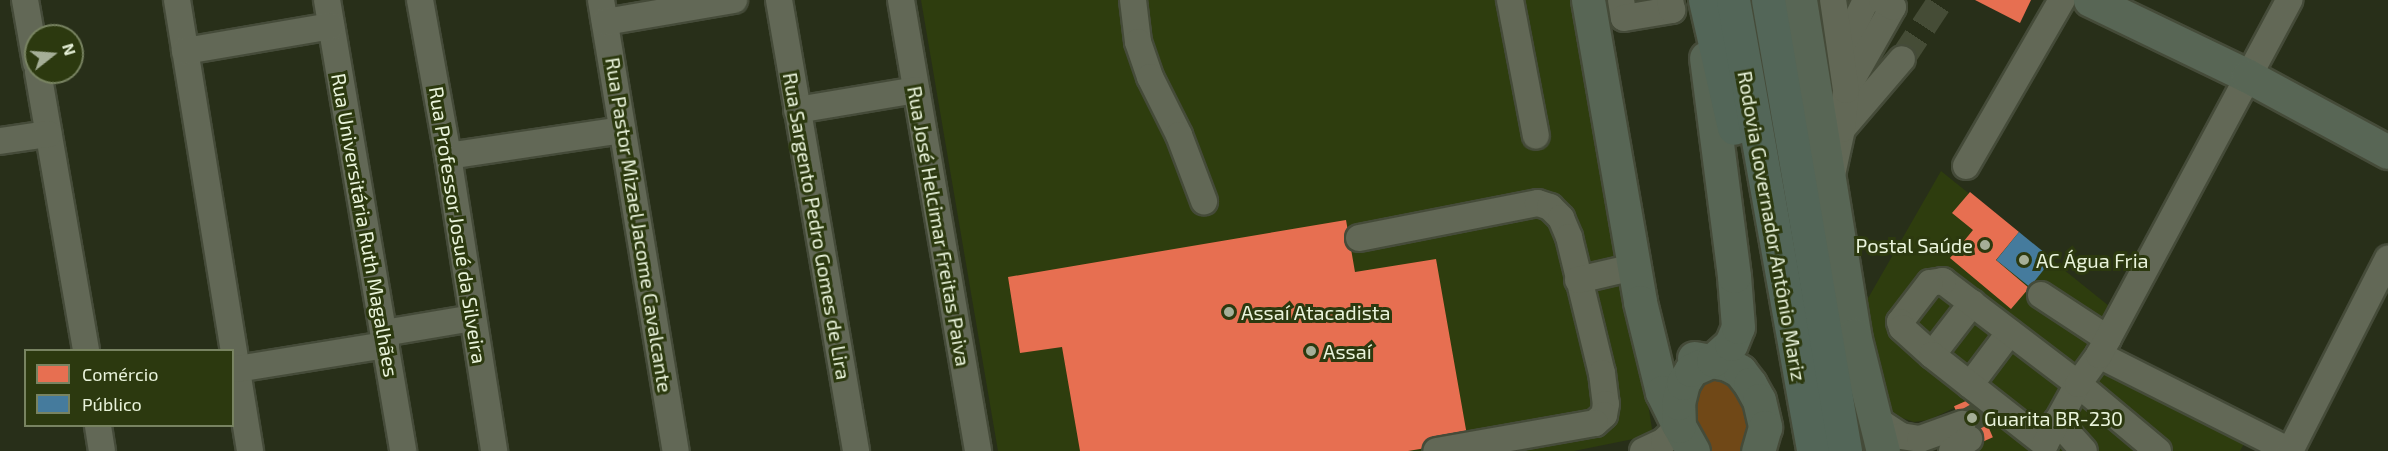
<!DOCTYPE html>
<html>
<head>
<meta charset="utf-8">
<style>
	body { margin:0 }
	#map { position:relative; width:2388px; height:451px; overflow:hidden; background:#282f19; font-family:"Exo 2",sans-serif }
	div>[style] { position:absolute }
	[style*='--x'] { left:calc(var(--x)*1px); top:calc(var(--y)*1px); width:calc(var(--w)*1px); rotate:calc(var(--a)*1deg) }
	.built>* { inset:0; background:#2e3d0e }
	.green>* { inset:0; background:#704817 }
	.shops>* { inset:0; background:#e76f51; transform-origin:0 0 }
	.public>* { inset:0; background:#457b9d; transform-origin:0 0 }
	.minor-tunnel>* { height:26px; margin-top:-13px; transform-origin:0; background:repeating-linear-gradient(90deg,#454c36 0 26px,transparent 0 39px) }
	.roads { filter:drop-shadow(2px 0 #454b39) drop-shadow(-2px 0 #454b39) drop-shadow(0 2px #454b39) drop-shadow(0 -2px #454b39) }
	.minor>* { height:26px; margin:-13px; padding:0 13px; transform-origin:13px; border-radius:13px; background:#626856 }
	.major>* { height:33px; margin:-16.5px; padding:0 16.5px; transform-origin:16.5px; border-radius:16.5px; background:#586655 }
	.highway>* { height:33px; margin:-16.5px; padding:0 16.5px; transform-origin:16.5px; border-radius:16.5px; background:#536658 }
	.dots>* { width:16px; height:16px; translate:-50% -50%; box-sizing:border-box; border:3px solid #2c390f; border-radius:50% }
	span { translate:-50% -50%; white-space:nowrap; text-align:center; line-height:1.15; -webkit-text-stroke:6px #2c390f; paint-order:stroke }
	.street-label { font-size:20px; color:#e9f3db }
	.poi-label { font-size:20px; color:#e9f3db }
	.right { translate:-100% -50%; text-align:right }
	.left { translate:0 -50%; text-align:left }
	.legend { position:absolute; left:24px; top:349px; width:210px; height:78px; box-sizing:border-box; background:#2c390f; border:2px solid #788361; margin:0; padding:8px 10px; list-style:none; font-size:18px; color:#e9f3db }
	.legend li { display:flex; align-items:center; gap:12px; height:30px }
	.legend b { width:30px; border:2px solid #788361 }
	.north { position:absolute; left:24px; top:24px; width:60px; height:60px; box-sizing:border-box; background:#2c390f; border:2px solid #788361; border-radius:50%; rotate:73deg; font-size:16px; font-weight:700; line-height:24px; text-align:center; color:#e9f3db }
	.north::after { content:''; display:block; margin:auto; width:21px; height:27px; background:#a5ae97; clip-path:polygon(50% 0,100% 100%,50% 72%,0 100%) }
</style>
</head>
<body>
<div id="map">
	<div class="built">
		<div style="clip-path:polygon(921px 0,1583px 0,1653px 435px,1574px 451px,998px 451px)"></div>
		<div style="clip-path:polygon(1941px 171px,2109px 306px,2086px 352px,2245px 442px,2240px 451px,1963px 451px,1972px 446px,1954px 408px,1929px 420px,1914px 422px,1896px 416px,1880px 403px,1863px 307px)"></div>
	</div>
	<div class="green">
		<div style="clip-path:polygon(1724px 373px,1752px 408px,1745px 451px,1711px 451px,1697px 434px,1690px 392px,1695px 382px)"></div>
	</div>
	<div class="shops">
		<div style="clip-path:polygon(1975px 0,2031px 0,2020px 23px)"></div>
		<div style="clip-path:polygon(1970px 192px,2019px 232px,1996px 260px,2029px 288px,2011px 309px,1950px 258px,1973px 230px,1952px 213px)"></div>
		<div style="clip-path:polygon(1346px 220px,1355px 272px,1436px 259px,1468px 441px,1408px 451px,1080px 451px,1062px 347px,1020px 353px,1008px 277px)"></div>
		<div style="left:1975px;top:397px;width:44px;height:23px;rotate:66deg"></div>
	</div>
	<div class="public">
		<div style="left:2019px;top:232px;width:43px;height:36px;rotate:39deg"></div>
	</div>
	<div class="minor-tunnel">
		<div style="--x:1902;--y:59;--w:71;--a:-56.5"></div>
		<div style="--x:1962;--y:424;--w:23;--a:-29"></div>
	</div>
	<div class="roads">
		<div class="minor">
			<div style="--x:25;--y:0;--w:64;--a:80.1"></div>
			<div style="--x:177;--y:0;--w:457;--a:80.8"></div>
			<div style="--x:327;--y:0;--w:457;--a:80.4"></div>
			<div style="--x:420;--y:0;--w:158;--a:79.8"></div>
			<div style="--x:448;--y:156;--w:299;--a:81.1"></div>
			<div style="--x:601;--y:0;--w:457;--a:80.6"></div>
			<div style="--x:779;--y:0;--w:458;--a:80.3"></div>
			<div style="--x:901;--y:0;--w:458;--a:80.3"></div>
			<div style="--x:1133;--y:0;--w:42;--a:83.2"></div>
			<div style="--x:1138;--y:42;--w:37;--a:71"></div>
			<div style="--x:1150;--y:77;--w:65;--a:63.4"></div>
			<div style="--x:1179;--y:135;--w:71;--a:69.3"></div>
			<div style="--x:1510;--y:0;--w:138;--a:79.2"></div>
			<div style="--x:1621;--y:0;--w:18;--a:81"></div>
			<div style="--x:1624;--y:18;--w:49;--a:-9.5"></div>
			<div style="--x:1672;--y:10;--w:10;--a:-101"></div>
			<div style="--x:605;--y:22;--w:131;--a:-9.7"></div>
			<div style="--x:185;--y:51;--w:148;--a:-9.7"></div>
			<div style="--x:1841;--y:53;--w:59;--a:-64.7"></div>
			<div style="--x:38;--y:72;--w:282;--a:80.2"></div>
			<div style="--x:1846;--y:90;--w:95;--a:-60.5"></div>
			<div style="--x:1893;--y:7;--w:13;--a:-148"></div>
			<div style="--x:797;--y:110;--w:121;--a:-9.5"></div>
			<div style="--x:1842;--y:129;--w:92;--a:-49.4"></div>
			<div style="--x:0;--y:141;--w:49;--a:-8.3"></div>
			<div style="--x:448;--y:156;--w:176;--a:-8.5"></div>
			<div style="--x:1966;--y:166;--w:192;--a:-60"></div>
			<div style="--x:1832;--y:175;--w:47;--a:-77.7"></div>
			<div style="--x:1842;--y:129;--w:39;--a:-84"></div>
			<div style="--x:1846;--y:90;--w:91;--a:-98.2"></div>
			<div style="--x:1359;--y:238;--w:182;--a:-11.1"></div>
			<div style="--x:1538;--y:203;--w:13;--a:18"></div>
			<div style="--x:1550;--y:207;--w:16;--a:45"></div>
			<div style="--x:1561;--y:218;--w:21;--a:67"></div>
			<div style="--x:1569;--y:237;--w:140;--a:76.4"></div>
			<div style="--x:1602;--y:373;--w:31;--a:83"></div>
			<div style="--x:1606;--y:404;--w:11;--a:100"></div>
			<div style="--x:1604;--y:415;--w:12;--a:138"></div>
			<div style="--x:1595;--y:423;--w:161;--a:170"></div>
			<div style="--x:1578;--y:280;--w:57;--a:-13.1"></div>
			<div style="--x:2041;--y:295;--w:80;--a:33.3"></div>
			<div style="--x:384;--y:333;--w:90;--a:-9.6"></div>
			<div style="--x:1932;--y:355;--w:66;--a:-52.4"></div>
			<div style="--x:2099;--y:355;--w:214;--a:26.7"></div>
			<div style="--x:237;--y:369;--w:151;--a:-9.2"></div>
			<div style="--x:1970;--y:385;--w:66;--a:-53"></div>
			<div style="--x:1875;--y:419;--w:31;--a:33"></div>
			<div style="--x:1901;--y:436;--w:19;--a:9"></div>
			<div style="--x:1920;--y:439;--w:45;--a:-19.7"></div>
			<div style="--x:2057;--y:421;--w:40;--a:48"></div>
			<div style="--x:98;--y:426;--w:25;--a:81"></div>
			<div style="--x:1643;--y:451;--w:23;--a:-25"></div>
			<div style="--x:1664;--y:441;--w:21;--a:-45"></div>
			<div style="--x:1952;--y:451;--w:21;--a:-35"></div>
			<div style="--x:2158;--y:451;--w:104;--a:-140.1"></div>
			<div style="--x:2078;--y:384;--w:170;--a:-142.7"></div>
			<div style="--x:1943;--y:281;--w:13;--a:171"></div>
			<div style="--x:1930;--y:283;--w:49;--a:127.6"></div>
			<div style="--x:1900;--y:322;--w:6;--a:72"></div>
			<div style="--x:1902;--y:328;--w:40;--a:42"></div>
			<div style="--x:1932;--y:355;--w:144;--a:38.2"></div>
			<div style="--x:2045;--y:444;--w:68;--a:-61.2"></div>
			<div style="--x:2078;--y:384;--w:36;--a:-54"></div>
			<div style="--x:2099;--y:355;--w:403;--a:-61.8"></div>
			<div style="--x:2290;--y:451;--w:216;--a:-63"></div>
		</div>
		<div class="major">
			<div style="--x:1588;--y:0;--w:306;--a:80.2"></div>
			<div style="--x:1640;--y:302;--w:93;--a:76.3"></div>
			<div style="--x:1662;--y:392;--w:34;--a:64"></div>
			<div style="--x:1800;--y:0;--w:339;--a:80.8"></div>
			<div style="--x:1854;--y:335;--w:120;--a:76"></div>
			<div style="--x:2090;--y:0;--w:175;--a:25.7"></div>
			<div style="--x:2248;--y:76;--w:159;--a:28.5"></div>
			<div style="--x:1694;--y:358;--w:34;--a:10"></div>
			<div style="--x:1727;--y:364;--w:15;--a:28"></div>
			<div style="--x:1740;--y:371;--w:16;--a:52"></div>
			<div style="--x:1750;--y:384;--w:18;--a:61"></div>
			<div style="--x:1759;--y:400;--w:28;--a:77"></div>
			<div style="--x:1765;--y:427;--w:25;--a:106"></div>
			<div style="--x:1693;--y:451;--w:29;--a:-119"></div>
			<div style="--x:1679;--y:426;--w:23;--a:-92"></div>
			<div style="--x:1678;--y:403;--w:21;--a:-76"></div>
			<div style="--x:1683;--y:383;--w:15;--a:-58"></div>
			<div style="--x:1691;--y:370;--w:24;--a:-24"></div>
			<div style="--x:1713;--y:360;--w:24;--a:-42"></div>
			<div style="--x:1731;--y:344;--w:18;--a:-68"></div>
			<div style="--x:1738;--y:327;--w:51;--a:-94.5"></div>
			<div style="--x:1734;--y:276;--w:220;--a:-97.3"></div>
		</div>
		<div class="highway">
			<div style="--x:1705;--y:0;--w:131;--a:77.2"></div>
			<div style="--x:1733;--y:0;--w:458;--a:79.9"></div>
			<div style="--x:1768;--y:0;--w:458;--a:80.3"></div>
		</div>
	</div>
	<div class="dots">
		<div style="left:1985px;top:245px;background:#a5ae97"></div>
		<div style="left:2024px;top:260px;background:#a5ae97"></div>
		<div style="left:1229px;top:312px;background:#a5ae97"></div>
		<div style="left:1311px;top:351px;background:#a5ae97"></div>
		<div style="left:1972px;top:418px;background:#a5ae97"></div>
	</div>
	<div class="street-label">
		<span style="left:365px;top:225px;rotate:80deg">Rua Universitária Ruth Magalhães</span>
		<span style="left:458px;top:225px;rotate:81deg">Rua Professor Josué da Silveira</span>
		<span style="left:639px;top:225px;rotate:81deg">Rua Pastor Mizael Jacome Cavalcante</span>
		<span style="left:817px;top:226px;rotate:80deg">Rua Sargento Pedro Gomes de Lira</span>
		<span style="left:939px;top:226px;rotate:80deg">Rua José Helcimar Freitas Paiva</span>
		<span style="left:1772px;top:226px;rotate:80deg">Rodovia Governador Antônio Mariz</span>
	</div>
	<div class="poi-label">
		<span class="right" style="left:1973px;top:245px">Postal Saúde</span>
		<span class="left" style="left:2036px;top:260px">AC Água Fria</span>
		<span class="left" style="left:1241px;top:312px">Assaí Atacadista</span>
		<span class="left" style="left:1323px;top:351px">Assaí</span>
		<span class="left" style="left:1984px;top:418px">Guarita BR-230</span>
	</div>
	<ul class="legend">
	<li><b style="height:16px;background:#e76f51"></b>Comércio</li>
	<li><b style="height:16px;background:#457b9d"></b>Público</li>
	</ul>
	<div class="north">N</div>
</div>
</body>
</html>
